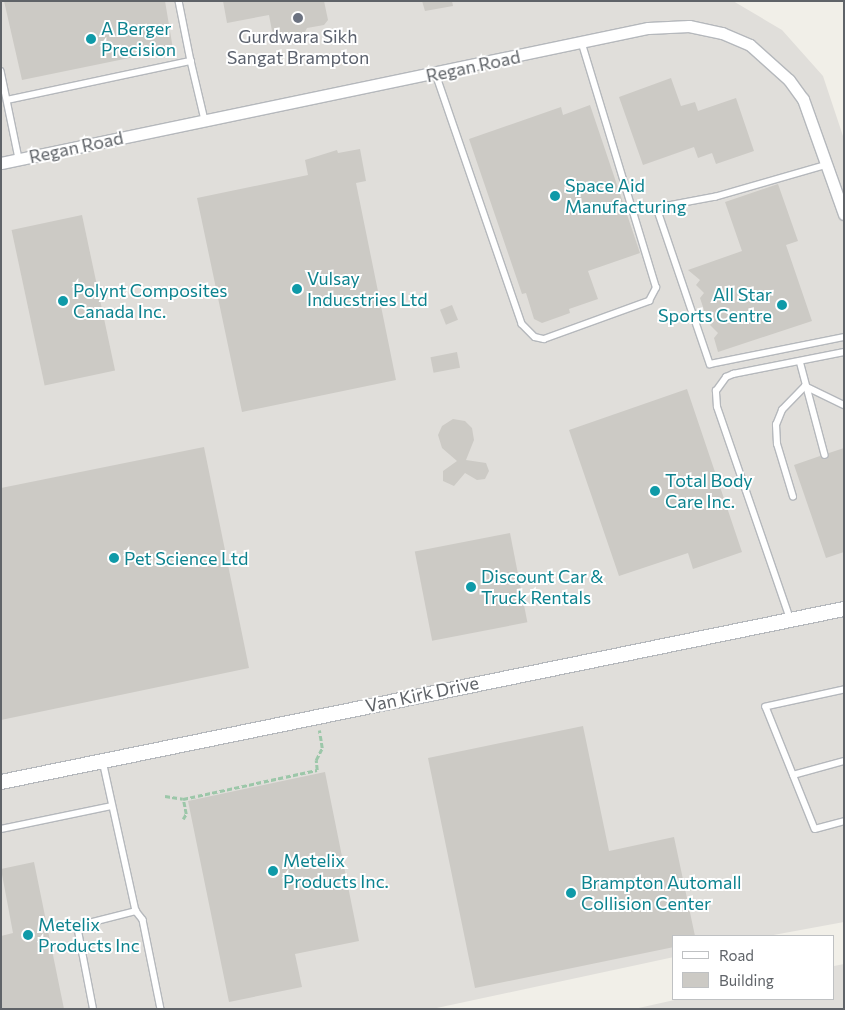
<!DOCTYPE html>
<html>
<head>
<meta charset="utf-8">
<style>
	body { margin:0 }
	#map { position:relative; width:845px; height:1010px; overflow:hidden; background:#f1efe8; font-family:Commissioner,sans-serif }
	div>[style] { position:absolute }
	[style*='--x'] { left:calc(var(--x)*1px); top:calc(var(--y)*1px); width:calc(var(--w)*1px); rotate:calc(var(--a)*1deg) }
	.industrial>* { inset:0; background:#e0deda }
	.building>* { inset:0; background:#cccac5; transform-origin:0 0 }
	.path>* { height:2.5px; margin-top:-1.25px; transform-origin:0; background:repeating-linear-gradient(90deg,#9cc7a9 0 5px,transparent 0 7.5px) }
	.roads { filter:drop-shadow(1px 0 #b5b8bc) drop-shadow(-1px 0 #b5b8bc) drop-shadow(0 1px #b5b8bc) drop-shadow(0 -1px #b5b8bc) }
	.service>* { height:5.5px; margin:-2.75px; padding:0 2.75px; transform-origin:2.75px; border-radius:2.75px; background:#fff }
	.minor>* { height:11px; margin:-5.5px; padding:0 5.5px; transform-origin:5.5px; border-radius:5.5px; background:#fff }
	.tertiary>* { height:14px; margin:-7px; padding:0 7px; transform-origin:7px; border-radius:7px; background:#fff }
	.dots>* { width:14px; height:14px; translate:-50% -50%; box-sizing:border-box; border:2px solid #fff; border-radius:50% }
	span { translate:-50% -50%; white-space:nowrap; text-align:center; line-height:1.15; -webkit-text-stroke:4px #fff; paint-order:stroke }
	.culture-label { font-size:18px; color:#0d838f }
	.left { translate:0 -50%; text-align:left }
	.right { translate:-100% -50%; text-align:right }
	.worship-label { font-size:18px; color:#5b616d }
	.street-label { font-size:18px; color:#5f6368 }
	.frame { position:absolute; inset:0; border:2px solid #5f6368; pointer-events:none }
	.legend { position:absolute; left:672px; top:935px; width:162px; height:65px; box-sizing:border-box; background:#fff; border:1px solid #bfc1c3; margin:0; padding:6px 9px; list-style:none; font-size:15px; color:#5f6368 }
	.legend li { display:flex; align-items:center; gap:10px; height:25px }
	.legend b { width:25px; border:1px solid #bfc1c3 }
</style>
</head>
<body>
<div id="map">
	<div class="industrial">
		<div style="clip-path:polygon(1px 1px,733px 1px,782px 30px,823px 76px,844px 139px,844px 922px,768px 936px,674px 936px,674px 957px,432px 1009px,1px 1009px)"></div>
		<div style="clip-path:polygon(844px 964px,844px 1009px,634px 1009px,679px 999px,834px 999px,834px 966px)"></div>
	</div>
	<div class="building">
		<div style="clip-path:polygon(4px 1px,165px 1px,173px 49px,22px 80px)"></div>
		<div style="clip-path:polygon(223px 1px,324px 1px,328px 20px,324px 25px,307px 28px,305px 32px,276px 34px,272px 31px,269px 15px,227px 23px)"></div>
		<div style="clip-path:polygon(422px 1px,452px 1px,453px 6px,425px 11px)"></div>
		<div style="clip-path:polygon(671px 78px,681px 106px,695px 102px,698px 111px,736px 98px,754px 151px,716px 164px,712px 153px,698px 158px,694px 147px,643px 165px,619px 97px)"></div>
		<div style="clip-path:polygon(590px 105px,640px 253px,588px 271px,598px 299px,569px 309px,570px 313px,542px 323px,534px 319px,526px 293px,522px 294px,469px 139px,561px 107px,563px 115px)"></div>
		<div style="clip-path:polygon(360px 149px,366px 181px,356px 183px,396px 380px,242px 412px,197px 198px,308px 175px,305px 160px,337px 150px,338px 153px)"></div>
		<div style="clip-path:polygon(778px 184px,798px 241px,786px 245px,812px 321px,718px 352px,714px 338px,718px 333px,710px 325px,714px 321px,705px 313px,700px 298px,704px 293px,696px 285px,700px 280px,688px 270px,742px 251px,725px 202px)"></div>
		<div style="left:82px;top:215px;width:159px;height:72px;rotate:78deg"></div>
		<div style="left:452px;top:305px;width:16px;height:13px;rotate:68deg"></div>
		<div style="left:457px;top:352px;width:16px;height:27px;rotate:79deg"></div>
		<div style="clip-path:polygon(687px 389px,742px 552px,693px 569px,688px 553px,619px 576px,569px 430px)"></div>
		<div style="clip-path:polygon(453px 419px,465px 421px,472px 428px,474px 440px,466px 460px,486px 463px,489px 471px,485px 479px,477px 480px,465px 473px,454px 486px,443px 481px,443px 471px,457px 461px,442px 448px,438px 435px,442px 426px)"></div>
		<div style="clip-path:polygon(204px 447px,249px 668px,1px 720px,1px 488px)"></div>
		<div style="clip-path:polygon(844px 448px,844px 552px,826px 558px,794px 465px,820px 456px,827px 459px,829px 453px)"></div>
		<div style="left:510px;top:533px;width:91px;height:97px;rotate:79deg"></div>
		<div style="clip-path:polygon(583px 726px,609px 851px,674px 837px,695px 936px,674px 936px,674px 947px,475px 988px,428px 758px)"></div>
		<div style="clip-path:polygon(325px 772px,359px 941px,295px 954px,302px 987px,229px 1002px,188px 801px)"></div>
		<div style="clip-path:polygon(34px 862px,64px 1009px,1px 1009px,1px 936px,13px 933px,1px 869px)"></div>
	</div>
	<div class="path">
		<div style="--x:165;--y:796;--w:18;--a:9"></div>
		<div style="--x:183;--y:819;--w:6;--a:-59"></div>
		<div style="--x:186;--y:814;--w:15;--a:-101"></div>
		<div style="--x:183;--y:799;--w:137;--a:-12.2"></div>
		<div style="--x:317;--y:770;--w:10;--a:-96"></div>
		<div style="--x:316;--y:760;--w:13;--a:-63"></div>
		<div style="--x:322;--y:748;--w:18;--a:-99"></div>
	</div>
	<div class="roads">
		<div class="service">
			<div style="--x:179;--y:1;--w:61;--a:78.7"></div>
			<div style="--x:1;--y:71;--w:90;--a:78.4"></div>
			<div style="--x:436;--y:74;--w:264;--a:71"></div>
			<div style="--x:522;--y:324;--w:18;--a:45"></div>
			<div style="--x:535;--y:337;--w:9;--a:13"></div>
			<div style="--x:544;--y:339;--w:112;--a:-19.9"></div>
			<div style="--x:649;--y:301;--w:15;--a:-62"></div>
			<div style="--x:656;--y:288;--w:255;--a:-106.9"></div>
			<div style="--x:7;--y:100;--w:188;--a:-12"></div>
			<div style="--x:191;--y:61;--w:61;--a:76.7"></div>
			<div style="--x:827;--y:165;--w:116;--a:163.9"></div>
			<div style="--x:716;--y:197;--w:60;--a:169.4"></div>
			<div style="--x:657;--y:208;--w:165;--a:71.2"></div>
			<div style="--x:710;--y:364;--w:137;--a:-11.4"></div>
			<div style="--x:800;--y:361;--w:97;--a:75.1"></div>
			<div style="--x:793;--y:497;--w:55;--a:-106.8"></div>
			<div style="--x:777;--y:444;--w:19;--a:-93"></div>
			<div style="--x:776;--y:425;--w:16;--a:-68"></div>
			<div style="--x:782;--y:410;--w:33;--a:-46"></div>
			<div style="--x:805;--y:386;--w:43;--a:26"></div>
			<div style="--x:790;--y:619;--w:224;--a:-109"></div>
			<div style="--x:717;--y:407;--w:16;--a:-94"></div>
			<div style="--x:716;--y:391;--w:17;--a:-54"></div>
			<div style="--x:726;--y:377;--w:8;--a:-23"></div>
			<div style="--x:733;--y:374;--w:113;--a:-11.2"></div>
			<div style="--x:844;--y:690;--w:80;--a:167.7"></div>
			<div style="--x:766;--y:707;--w:131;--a:68.1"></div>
			<div style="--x:815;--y:829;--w:30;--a:-15"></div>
			<div style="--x:103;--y:761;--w:154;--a:77.6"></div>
			<div style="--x:136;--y:911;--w:11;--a:52"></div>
			<div style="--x:143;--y:920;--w:91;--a:78.6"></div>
			<div style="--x:793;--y:775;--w:53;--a:-15.4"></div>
			<div style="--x:1;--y:829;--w:113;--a:-11.7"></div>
			<div style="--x:93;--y:1009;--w:85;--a:-100.9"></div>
			<div style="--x:77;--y:926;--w:61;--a:-14.3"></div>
		</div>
		<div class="minor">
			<div style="--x:1;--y:163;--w:661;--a:-11.79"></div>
			<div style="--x:648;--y:28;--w:41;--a:-2.8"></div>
			<div style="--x:689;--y:26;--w:34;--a:12"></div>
			<div style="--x:722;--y:33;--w:30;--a:23"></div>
			<div style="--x:750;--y:45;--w:52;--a:41.9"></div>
			<div style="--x:789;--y:80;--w:24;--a:54"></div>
			<div style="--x:803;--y:99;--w:122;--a:70.4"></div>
		</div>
		<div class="tertiary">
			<div style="--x:1;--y:782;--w:861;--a:-11.6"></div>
		</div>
	</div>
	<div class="dots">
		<div style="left:298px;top:18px;background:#6b7280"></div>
		<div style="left:91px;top:39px;background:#0f9aa8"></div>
		<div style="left:555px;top:196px;background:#0f9aa8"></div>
		<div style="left:297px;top:289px;background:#0f9aa8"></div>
		<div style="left:63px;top:301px;background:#0f9aa8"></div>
		<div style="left:782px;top:305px;background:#0f9aa8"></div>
		<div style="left:655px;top:491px;background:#0f9aa8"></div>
		<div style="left:114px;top:558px;background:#0f9aa8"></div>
		<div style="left:471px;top:587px;background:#0f9aa8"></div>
		<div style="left:273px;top:871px;background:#0f9aa8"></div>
		<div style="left:571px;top:893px;background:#0f9aa8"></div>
		<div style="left:28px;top:935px;background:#0f9aa8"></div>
	</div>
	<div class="culture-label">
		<span class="left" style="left:101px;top:39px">A Berger<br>Precision</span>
		<span class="left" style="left:565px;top:196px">Space Aid<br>Manufacturing</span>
		<span class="left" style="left:307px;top:289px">Vulsay<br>Inducstries Ltd</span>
		<span class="left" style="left:73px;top:301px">Polynt Composites<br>Canada Inc.</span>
		<span class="right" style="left:772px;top:305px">All Star<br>Sports Centre</span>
		<span class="left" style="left:665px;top:491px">Total Body<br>Care Inc.</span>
		<span class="left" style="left:124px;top:558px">Pet Science Ltd</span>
		<span class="left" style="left:481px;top:587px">Discount Car &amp;<br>Truck Rentals</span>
		<span class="left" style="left:283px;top:871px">Metelix<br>Products Inc.</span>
		<span class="left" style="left:581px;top:893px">Brampton Automall<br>Collision Center</span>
		<span class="left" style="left:38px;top:935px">Metelix<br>Products Inc</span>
	</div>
	<div class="worship-label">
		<span style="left:298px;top:47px">Gurdwara Sikh<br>Sangat Brampton</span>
	</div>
	<div class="street-label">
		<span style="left:473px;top:66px;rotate:-12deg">Regan Road</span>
		<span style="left:76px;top:147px;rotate:-12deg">Regan Road</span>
		<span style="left:422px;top:694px;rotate:-12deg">Van Kirk Drive</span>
	</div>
	<div class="frame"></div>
	<ul class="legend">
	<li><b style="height:6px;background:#fff"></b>Road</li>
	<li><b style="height:14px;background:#cccac5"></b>Building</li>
	</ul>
</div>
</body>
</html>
